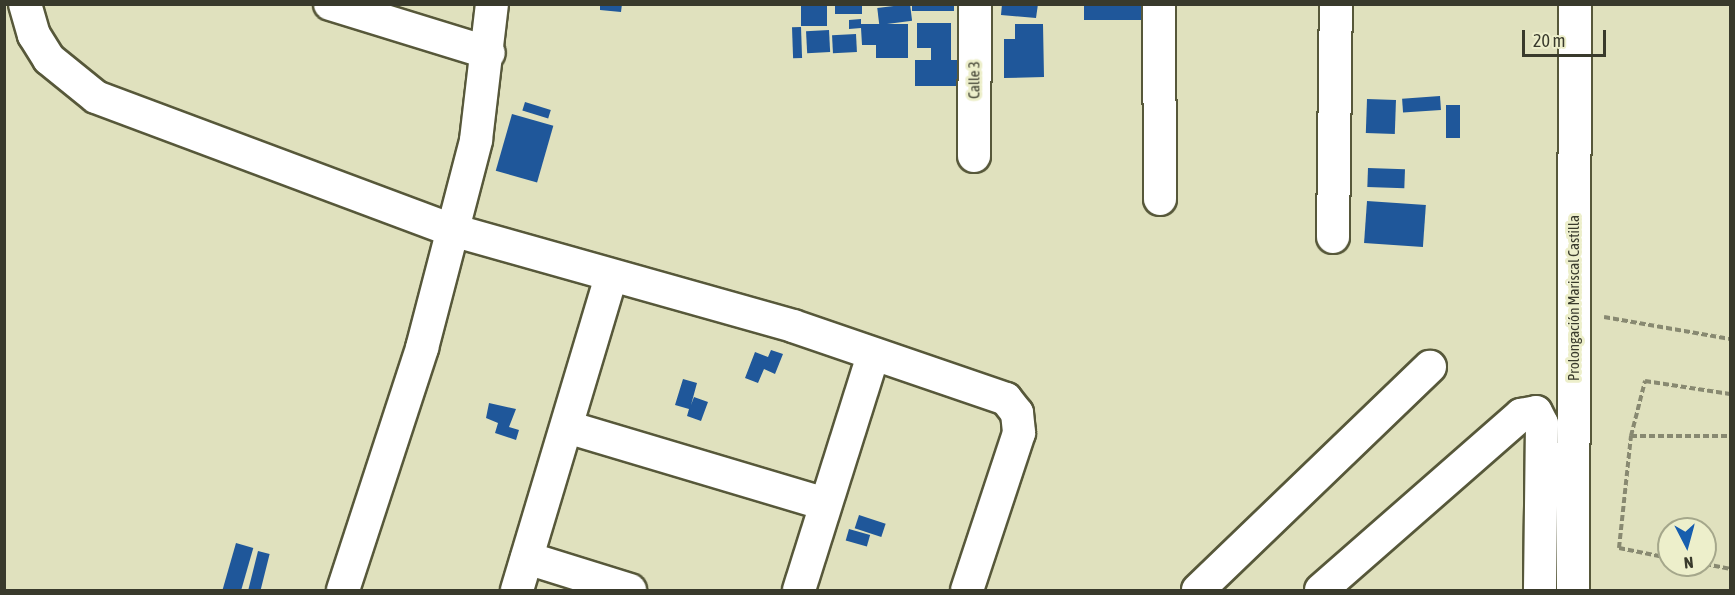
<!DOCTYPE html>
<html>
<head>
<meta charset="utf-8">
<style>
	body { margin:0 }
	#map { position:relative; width:1735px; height:595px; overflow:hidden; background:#e0e1be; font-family:"Asap Condensed",sans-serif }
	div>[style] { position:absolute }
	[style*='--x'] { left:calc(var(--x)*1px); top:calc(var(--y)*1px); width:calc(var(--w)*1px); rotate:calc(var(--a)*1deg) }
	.building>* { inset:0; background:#1f579a; transform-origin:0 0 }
	.path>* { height:4px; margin-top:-2px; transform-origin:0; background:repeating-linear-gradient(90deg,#888971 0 6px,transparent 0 9px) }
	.roads { filter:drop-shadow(2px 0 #57583a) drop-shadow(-2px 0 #57583a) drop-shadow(0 2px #57583a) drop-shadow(0 -2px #57583a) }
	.minor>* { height:32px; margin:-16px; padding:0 16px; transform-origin:16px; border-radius:16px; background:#fff }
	span { translate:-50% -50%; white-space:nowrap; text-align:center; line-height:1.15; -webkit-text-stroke:6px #edefcb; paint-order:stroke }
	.street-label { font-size:15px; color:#393a2c }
	.frame { position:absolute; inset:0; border:6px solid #393a2c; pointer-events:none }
	.north { position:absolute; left:1657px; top:517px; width:60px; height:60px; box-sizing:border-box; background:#edefcb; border:2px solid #a5a78b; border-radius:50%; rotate:174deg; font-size:16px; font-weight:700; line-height:24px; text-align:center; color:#393a2c }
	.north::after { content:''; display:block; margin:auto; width:21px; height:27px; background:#175eae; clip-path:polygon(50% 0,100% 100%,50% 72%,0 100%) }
	.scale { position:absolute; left:1522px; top:30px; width:84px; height:27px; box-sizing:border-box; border:3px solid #393a2c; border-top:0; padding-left:8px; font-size:18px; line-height:21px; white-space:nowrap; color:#393a2c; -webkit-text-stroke:4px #edefcb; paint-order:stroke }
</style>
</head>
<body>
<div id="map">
	<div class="building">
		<div style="clip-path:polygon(600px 4px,622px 4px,621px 12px,600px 10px)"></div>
		<div style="left:801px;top:4px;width:26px;height:22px"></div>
		<div style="left:835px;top:4px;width:27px;height:10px"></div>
		<div style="left:910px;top:4px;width:17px;height:33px;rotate:83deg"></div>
		<div style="left:912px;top:4px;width:42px;height:7px"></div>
		<div style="clip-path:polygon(1002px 4px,1038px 4px,1036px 18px,1001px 15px)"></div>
		<div style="left:1084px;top:4px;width:63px;height:16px"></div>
		<div style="clip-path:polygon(861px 19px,861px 24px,908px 24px,908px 58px,876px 58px,876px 45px,862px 45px,861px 28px,849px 29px,849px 20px)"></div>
		<div style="clip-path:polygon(917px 23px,951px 23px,951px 60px,957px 60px,957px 86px,915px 86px,915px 60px,931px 60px,931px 48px,917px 48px)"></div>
		<div style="clip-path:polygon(1015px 24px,1043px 24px,1044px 77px,1004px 78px,1004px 39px,1015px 39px)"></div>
		<div style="left:801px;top:27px;width:31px;height:9px;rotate:88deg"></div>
		<div style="left:829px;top:30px;width:22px;height:23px;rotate:87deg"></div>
		<div style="left:856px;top:34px;width:18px;height:24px;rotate:87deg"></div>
		<div style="left:1440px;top:96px;width:14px;height:38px;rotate:86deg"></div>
		<div style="left:1367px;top:99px;width:29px;height:34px;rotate:2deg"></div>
		<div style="left:525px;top:102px;width:27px;height:9px;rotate:17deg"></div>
		<div style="left:1460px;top:105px;width:33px;height:14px;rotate:90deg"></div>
		<div style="left:512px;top:114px;width:43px;height:59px;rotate:16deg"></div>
		<div style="left:1368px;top:168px;width:37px;height:19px;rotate:2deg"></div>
		<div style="left:1367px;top:201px;width:59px;height:42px;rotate:4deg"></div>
		<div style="clip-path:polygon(771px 350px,783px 354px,775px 374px,764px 369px,758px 383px,745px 378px,755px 352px,768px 357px)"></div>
		<div style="clip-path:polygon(683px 379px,697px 383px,691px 405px,694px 397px,708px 402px,701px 421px,687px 416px,689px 409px,675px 405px)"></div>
		<div style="clip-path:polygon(489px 403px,516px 409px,509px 427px,519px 430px,516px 440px,495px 433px,498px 423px,486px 418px)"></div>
		<div style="left:859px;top:515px;width:28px;height:14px;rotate:18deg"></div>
		<div style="left:849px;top:529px;width:22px;height:12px;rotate:16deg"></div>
		<div style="left:236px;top:543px;width:18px;height:49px;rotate:16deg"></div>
		<div style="left:258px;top:551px;width:12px;height:41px;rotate:14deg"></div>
	</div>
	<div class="path">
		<div style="--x:1604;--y:317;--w:128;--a:9.9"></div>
		<div style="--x:1631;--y:436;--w:99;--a:0"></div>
		<div style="--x:1669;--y:558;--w:51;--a:-168.7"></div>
		<div style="--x:1619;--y:548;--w:113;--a:-83.9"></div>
		<div style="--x:1631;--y:436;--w:57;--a:-75.7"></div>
		<div style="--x:1645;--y:381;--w:86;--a:8.7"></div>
		<div style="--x:1705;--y:564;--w:25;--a:11"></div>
	</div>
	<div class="roads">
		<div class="minor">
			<div style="--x:25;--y:4;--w:32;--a:74"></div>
			<div style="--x:34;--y:35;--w:28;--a:58"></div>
			<div style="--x:49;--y:59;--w:60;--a:39"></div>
			<div style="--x:96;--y:97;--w:380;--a:20.5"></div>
			<div style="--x:452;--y:230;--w:354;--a:15.7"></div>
			<div style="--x:793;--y:326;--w:225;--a:18.9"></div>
			<div style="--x:1006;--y:399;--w:18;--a:52"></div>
			<div style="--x:1017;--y:413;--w:20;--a:84"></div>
			<div style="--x:1019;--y:433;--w:165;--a:108.3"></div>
			<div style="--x:330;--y:4;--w:166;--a:17.1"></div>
			<div style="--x:1159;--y:4;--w:195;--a:89.7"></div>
			<div style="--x:974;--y:156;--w:152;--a:-89.6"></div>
			<div style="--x:1333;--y:237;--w:233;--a:-89.3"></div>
			<div style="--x:567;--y:427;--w:269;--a:16.6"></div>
			<div style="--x:527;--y:558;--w:108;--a:17.3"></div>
			<div style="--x:343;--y:590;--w:255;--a:-71.9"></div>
			<div style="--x:422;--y:348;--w:215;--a:-75.4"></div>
			<div style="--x:476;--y:140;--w:137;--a:-83.3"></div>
			<div style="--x:517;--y:590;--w:327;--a:-73.3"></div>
			<div style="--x:799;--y:590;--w:245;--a:-72.5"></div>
			<div style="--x:1198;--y:590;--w:322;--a:-43.9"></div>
			<div style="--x:1321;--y:590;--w:266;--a:-41.2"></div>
			<div style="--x:1521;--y:415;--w:15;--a:-11"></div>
			<div style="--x:1536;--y:412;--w:13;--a:63"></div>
			<div style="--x:1542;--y:424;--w:166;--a:90.7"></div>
			<div style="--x:1573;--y:590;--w:586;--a:-89.8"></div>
		</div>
	</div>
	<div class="street-label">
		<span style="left:974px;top:80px;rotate:-90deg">Calle 3</span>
		<span style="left:1574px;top:298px;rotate:-90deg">Prolongación Mariscal Castilla</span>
	</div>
	<div class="frame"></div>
	<div class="north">N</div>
	<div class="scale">20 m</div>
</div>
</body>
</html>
